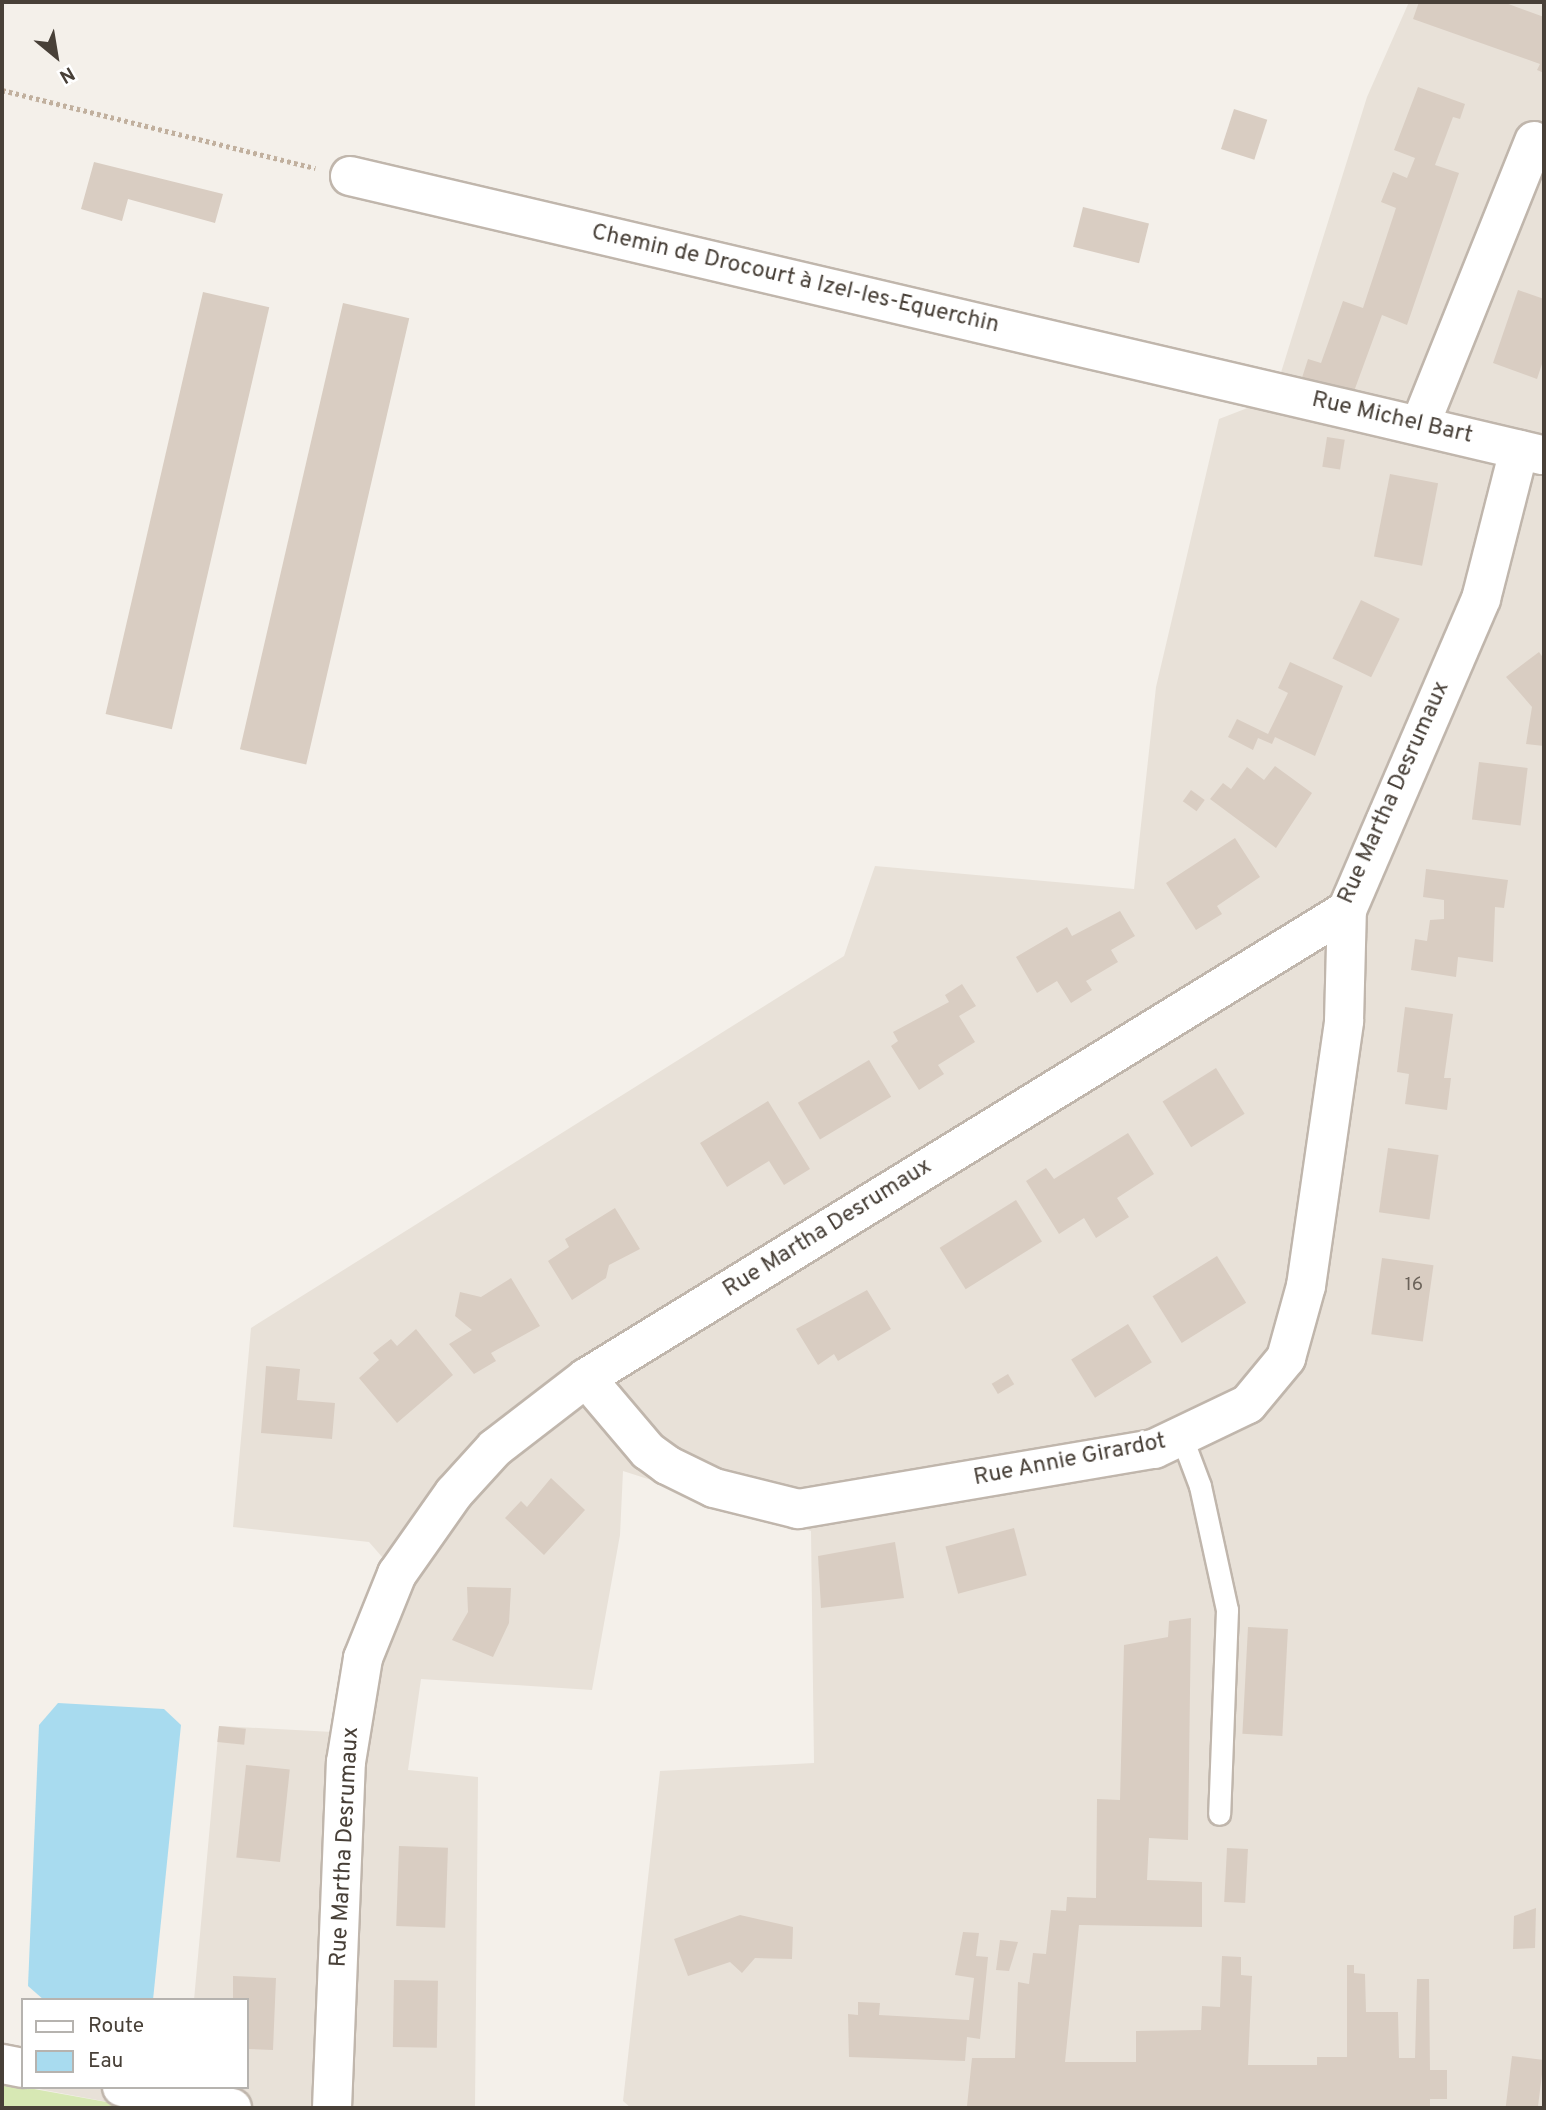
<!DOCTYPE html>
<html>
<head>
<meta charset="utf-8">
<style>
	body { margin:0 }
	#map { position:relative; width:1546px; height:2110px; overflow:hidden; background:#f4f0ea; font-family:Overpass,sans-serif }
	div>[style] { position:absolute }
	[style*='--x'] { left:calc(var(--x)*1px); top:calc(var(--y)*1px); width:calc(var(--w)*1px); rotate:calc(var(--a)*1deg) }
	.residential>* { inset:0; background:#e8e1d8 }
	.green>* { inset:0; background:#d7e8b4 }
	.water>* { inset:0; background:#a8dbef }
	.building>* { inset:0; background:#d9cdc2; transform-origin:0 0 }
	.path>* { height:4.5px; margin-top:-2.25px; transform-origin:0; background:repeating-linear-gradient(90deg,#c1b09e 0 3.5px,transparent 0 7px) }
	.roads { filter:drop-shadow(2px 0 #c0b6ac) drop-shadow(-2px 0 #c0b6ac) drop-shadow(0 2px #c0b6ac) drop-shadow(0 -2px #c0b6ac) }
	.service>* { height:21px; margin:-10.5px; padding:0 10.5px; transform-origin:10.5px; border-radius:10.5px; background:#fff }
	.minor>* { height:38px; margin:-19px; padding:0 19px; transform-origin:19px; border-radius:19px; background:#fff }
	span { translate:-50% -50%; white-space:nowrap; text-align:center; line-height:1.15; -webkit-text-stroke:7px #fff; paint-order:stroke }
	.number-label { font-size:19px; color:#6c635a }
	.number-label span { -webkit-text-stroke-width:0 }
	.street-label { font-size:23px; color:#484038 }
	.frame { position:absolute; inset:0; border:4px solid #484038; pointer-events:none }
	.legend { position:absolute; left:21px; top:1998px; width:228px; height:91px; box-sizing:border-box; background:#fff; border:2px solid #b6b3af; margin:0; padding:9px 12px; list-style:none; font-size:21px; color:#484038 }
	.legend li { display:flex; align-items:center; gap:14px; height:35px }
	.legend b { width:35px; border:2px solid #b6b3af }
	.north { position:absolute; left:21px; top:21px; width:70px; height:70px; -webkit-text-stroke:5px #fff; paint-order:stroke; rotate:150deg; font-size:19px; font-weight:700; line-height:28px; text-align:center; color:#484038 }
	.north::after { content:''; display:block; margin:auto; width:24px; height:32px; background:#484038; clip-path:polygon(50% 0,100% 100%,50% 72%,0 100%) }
</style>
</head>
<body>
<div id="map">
	<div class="residential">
		<div style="clip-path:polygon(1409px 2px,1544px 2px,1544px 2108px,631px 2108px,623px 2101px,660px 1771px,814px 1763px,811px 1531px,623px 1471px,620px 1535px,592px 1690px,421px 1679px,408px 1770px,478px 1777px,475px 2108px,140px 2108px,28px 2087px,247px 2087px,247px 2000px,194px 2000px,219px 1726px,351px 1733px,397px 1574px,369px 1542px,233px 1527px,251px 1328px,844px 956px,875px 866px,1134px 889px,1156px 687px,1219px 419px,1273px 398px,1367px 97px)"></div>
	</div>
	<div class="green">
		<div style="clip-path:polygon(2px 2082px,23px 2087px,140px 2108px,2px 2108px)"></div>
	</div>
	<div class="water">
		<div style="clip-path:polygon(58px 1703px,164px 1709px,181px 1725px,153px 2000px,44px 2000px,28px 1986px,39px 1725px)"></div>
	</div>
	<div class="building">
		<div style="clip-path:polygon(1419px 2px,1503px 2px,1544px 17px,1544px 73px,1537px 70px,1540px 64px,1413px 19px)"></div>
		<div style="clip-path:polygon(1418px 87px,1465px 104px,1460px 119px,1453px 117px,1435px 165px,1459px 173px,1407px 325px,1382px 315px,1353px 394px,1300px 384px,1308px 359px,1321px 363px,1343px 301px,1363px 308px,1396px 208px,1381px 202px,1393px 172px,1407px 178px,1415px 158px,1394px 150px)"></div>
		<div style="left:1234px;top:109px;width:35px;height:42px;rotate:18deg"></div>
		<div style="clip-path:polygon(94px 162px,223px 194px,215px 223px,128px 199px,122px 221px,81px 209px)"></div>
		<div style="left:1083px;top:207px;width:68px;height:41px;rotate:14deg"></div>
		<div style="clip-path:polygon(1518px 290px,1544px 299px,1544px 358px,1537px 379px,1493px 363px)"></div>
		<div style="left:203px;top:292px;width:68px;height:433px;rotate:13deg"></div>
		<div style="left:343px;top:303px;width:68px;height:458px;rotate:13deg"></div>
		<div style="left:1327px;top:437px;width:18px;height:30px;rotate:9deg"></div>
		<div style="left:1390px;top:474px;width:49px;height:84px;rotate:11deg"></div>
		<div style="left:1361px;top:600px;width:43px;height:65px;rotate:26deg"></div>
		<div style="clip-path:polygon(1539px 652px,1544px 659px,1544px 746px,1526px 744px,1532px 707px,1506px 677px)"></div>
		<div style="clip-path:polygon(1290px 662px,1343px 686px,1315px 756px,1275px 737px,1272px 744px,1258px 738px,1253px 750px,1228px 737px,1237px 719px,1268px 734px,1288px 693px,1278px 688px)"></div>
		<div style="left:1479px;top:762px;width:49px;height:58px;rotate:7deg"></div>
		<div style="clip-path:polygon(1275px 766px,1312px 793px,1276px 848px,1210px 799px,1223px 783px,1231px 789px,1247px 767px,1264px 780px)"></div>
		<div style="left:1191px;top:790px;width:17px;height:14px;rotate:36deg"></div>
		<div style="clip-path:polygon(1235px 838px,1260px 877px,1217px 906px,1222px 914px,1196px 930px,1166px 883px)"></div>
		<div style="clip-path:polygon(1426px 869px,1508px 880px,1504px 908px,1495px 907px,1493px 962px,1458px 957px,1456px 977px,1411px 970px,1415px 939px,1427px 941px,1430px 920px,1444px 919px,1444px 900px,1423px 897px)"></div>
		<div style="clip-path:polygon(1120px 911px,1135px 936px,1111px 950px,1118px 962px,1086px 981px,1092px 990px,1071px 1003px,1057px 981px,1037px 993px,1016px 957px,1067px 927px,1072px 936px)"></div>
		<div style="clip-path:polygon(962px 984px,976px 1006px,959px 1016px,975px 1042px,938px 1065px,944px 1074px,919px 1090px,891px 1046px,898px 1041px,893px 1032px,949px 1002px,945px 995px)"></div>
		<div style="clip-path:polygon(1405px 1007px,1453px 1014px,1444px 1078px,1451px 1078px,1447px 1110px,1405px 1104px,1409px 1074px,1397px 1072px)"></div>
		<div style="left:869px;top:1060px;width:43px;height:83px;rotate:59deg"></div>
		<div style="left:1216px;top:1068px;width:54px;height:63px;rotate:58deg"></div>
		<div style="clip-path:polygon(768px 1101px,810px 1169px,784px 1185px,769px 1161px,727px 1187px,700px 1143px)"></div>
		<div style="clip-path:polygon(1128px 1133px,1154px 1174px,1117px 1198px,1129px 1217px,1096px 1238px,1084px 1218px,1059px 1234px,1026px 1181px,1046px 1168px,1054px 1179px)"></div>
		<div style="left:1388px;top:1148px;width:51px;height:65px;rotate:8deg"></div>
		<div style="left:1016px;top:1200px;width:49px;height:90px;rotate:58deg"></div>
		<div style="clip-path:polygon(615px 1208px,640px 1249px,609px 1265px,606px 1278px,572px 1300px,548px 1261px,569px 1247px,565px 1239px)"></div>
		<div style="left:1217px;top:1256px;width:55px;height:76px;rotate:58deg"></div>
		<div style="left:1382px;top:1258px;width:52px;height:77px;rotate:8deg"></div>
		<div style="clip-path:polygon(511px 1278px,540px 1326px,491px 1353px,496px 1361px,474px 1374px,449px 1344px,472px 1330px,455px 1316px,460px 1292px,481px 1297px)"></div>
		<div style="clip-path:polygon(867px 1290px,891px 1329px,838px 1361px,834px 1354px,818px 1365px,796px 1329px)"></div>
		<div style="left:1128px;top:1324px;width:45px;height:67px;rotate:58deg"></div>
		<div style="clip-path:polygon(416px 1329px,453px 1375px,397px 1423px,359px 1378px,379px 1360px,373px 1353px,391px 1339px,397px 1346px)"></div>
		<div style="clip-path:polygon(266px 1366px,300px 1369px,297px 1400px,335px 1403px,332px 1439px,261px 1433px)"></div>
		<div style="left:1008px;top:1374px;width:12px;height:19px;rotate:59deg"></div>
		<div style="clip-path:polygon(551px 1478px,585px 1510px,544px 1555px,505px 1518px,521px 1501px,527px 1507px)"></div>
		<div style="left:1014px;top:1528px;width:49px;height:71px;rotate:75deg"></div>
		<div style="clip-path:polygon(895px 1542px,904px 1598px,821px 1608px,818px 1556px)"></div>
		<div style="clip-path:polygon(467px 1587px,511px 1588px,509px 1623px,493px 1657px,452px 1640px,468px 1612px)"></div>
		<div style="clip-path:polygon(1191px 1618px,1188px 1840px,1149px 1838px,1147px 1880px,1202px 1882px,1202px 1927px,1079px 1925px,1065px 2062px,1136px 2062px,1136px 2031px,1201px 2030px,1202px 2006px,1220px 2007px,1222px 1956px,1241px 1957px,1241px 1975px,1252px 1976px,1248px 2065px,1317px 2065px,1317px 2057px,1347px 2057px,1347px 1965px,1354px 1965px,1354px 1973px,1365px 1974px,1366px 2012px,1398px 2012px,1399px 2058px,1415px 2058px,1417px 1979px,1429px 1979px,1430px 2070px,1447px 2070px,1447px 2099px,1430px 2099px,1430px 2108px,967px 2106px,972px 2058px,1015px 2058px,1018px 1982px,1029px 1984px,1033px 1953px,1046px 1954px,1051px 1910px,1066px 1911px,1067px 1897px,1096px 1898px,1097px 1799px,1120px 1800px,1124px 1645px,1168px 1637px,1169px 1621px)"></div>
		<div style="left:1248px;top:1627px;width:40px;height:107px;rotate:3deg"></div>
		<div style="left:219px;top:1726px;width:27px;height:16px;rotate:6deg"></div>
		<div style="left:246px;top:1765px;width:44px;height:93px;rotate:6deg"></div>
		<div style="left:399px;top:1846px;width:49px;height:80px;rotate:2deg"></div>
		<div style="left:1227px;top:1848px;width:21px;height:54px;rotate:3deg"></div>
		<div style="clip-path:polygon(1536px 1908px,1535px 1948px,1513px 1949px,1514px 1916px)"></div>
		<div style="clip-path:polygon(740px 1915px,793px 1927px,792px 1959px,755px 1958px,742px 1973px,730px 1962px,688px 1976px,674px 1939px)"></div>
		<div style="clip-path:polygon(963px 1932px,979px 1933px,976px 1956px,988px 1957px,980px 2039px,967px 2037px,965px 2061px,849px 2057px,848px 2014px,858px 2015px,858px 2002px,880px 2003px,879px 2015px,969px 2020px,974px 1978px,955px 1975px)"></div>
		<div style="clip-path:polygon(1000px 1940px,1018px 1942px,1009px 1971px,996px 1970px)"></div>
		<div style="clip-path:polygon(233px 1976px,276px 1978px,273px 2050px,247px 2049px,247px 2000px,233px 2000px)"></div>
		<div style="left:394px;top:1980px;width:44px;height:67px;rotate:1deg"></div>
		<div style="left:1512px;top:2056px;width:32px;height:52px;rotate:7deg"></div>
	</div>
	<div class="path">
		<div style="--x:2;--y:90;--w:323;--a:14"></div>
	</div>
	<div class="roads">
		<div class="service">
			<div style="--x:1182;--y:1438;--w:51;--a:69.4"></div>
			<div style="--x:1200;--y:1486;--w:127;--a:77.7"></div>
			<div style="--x:1227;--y:1610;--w:204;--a:92.2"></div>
		</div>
		<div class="minor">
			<div style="--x:350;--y:176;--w:1224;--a:13.17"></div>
			<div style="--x:1420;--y:425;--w:306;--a:-68.1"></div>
			<div style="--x:586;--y:1378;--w:96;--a:49.7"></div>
			<div style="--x:648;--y:1451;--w:24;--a:36"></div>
			<div style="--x:667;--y:1465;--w:52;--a:26.1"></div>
			<div style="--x:714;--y:1488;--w:87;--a:14"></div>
			<div style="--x:798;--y:1509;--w:361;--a:-9.6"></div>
			<div style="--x:1154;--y:1449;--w:104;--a:-25.6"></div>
			<div style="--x:1248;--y:1404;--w:60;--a:-50.4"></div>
			<div style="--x:1286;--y:1358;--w:75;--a:-74.5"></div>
			<div style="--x:1306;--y:1286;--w:268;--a:-81.8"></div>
			<div style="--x:1344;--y:1021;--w:111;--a:-88.5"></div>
			<div style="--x:2;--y:2064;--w:21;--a:11"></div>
			<div style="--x:122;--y:2087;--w:112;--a:10.8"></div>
			<div style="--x:332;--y:2108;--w:346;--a:-87.7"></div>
			<div style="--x:346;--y:1762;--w:105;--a:-80.7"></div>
			<div style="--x:363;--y:1658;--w:91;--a:-68"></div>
			<div style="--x:397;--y:1574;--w:99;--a:-54.9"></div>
			<div style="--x:454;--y:1493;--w:61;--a:-47.7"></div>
			<div style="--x:495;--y:1448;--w:115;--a:-37.6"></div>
			<div style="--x:586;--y:1378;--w:893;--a:-31.59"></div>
			<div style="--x:1347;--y:910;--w:339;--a:-66.7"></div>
			<div style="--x:1481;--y:599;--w:154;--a:-75.7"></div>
		</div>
	</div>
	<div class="number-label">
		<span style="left:1414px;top:1286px">16</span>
	</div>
	<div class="street-label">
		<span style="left:795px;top:280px;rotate:13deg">Chemin de Drocourt à Izel-les-Equerchin</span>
		<span style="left:1392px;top:419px;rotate:13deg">Rue Michel Bart</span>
		<span style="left:1395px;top:793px;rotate:-66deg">Rue Martha Desrumaux</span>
		<span style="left:828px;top:1229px;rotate:-32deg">Rue Martha Desrumaux</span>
		<span style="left:1070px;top:1461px;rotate:-11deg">Rue Annie Girardot</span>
		<span style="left:346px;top:1847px;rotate:-87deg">Rue Martha Desrumaux</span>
	</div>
	<div class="frame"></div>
	<ul class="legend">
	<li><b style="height:9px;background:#fff"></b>Route</li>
	<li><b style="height:19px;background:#a8dbef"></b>Eau</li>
	</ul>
	<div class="north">N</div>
</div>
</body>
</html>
